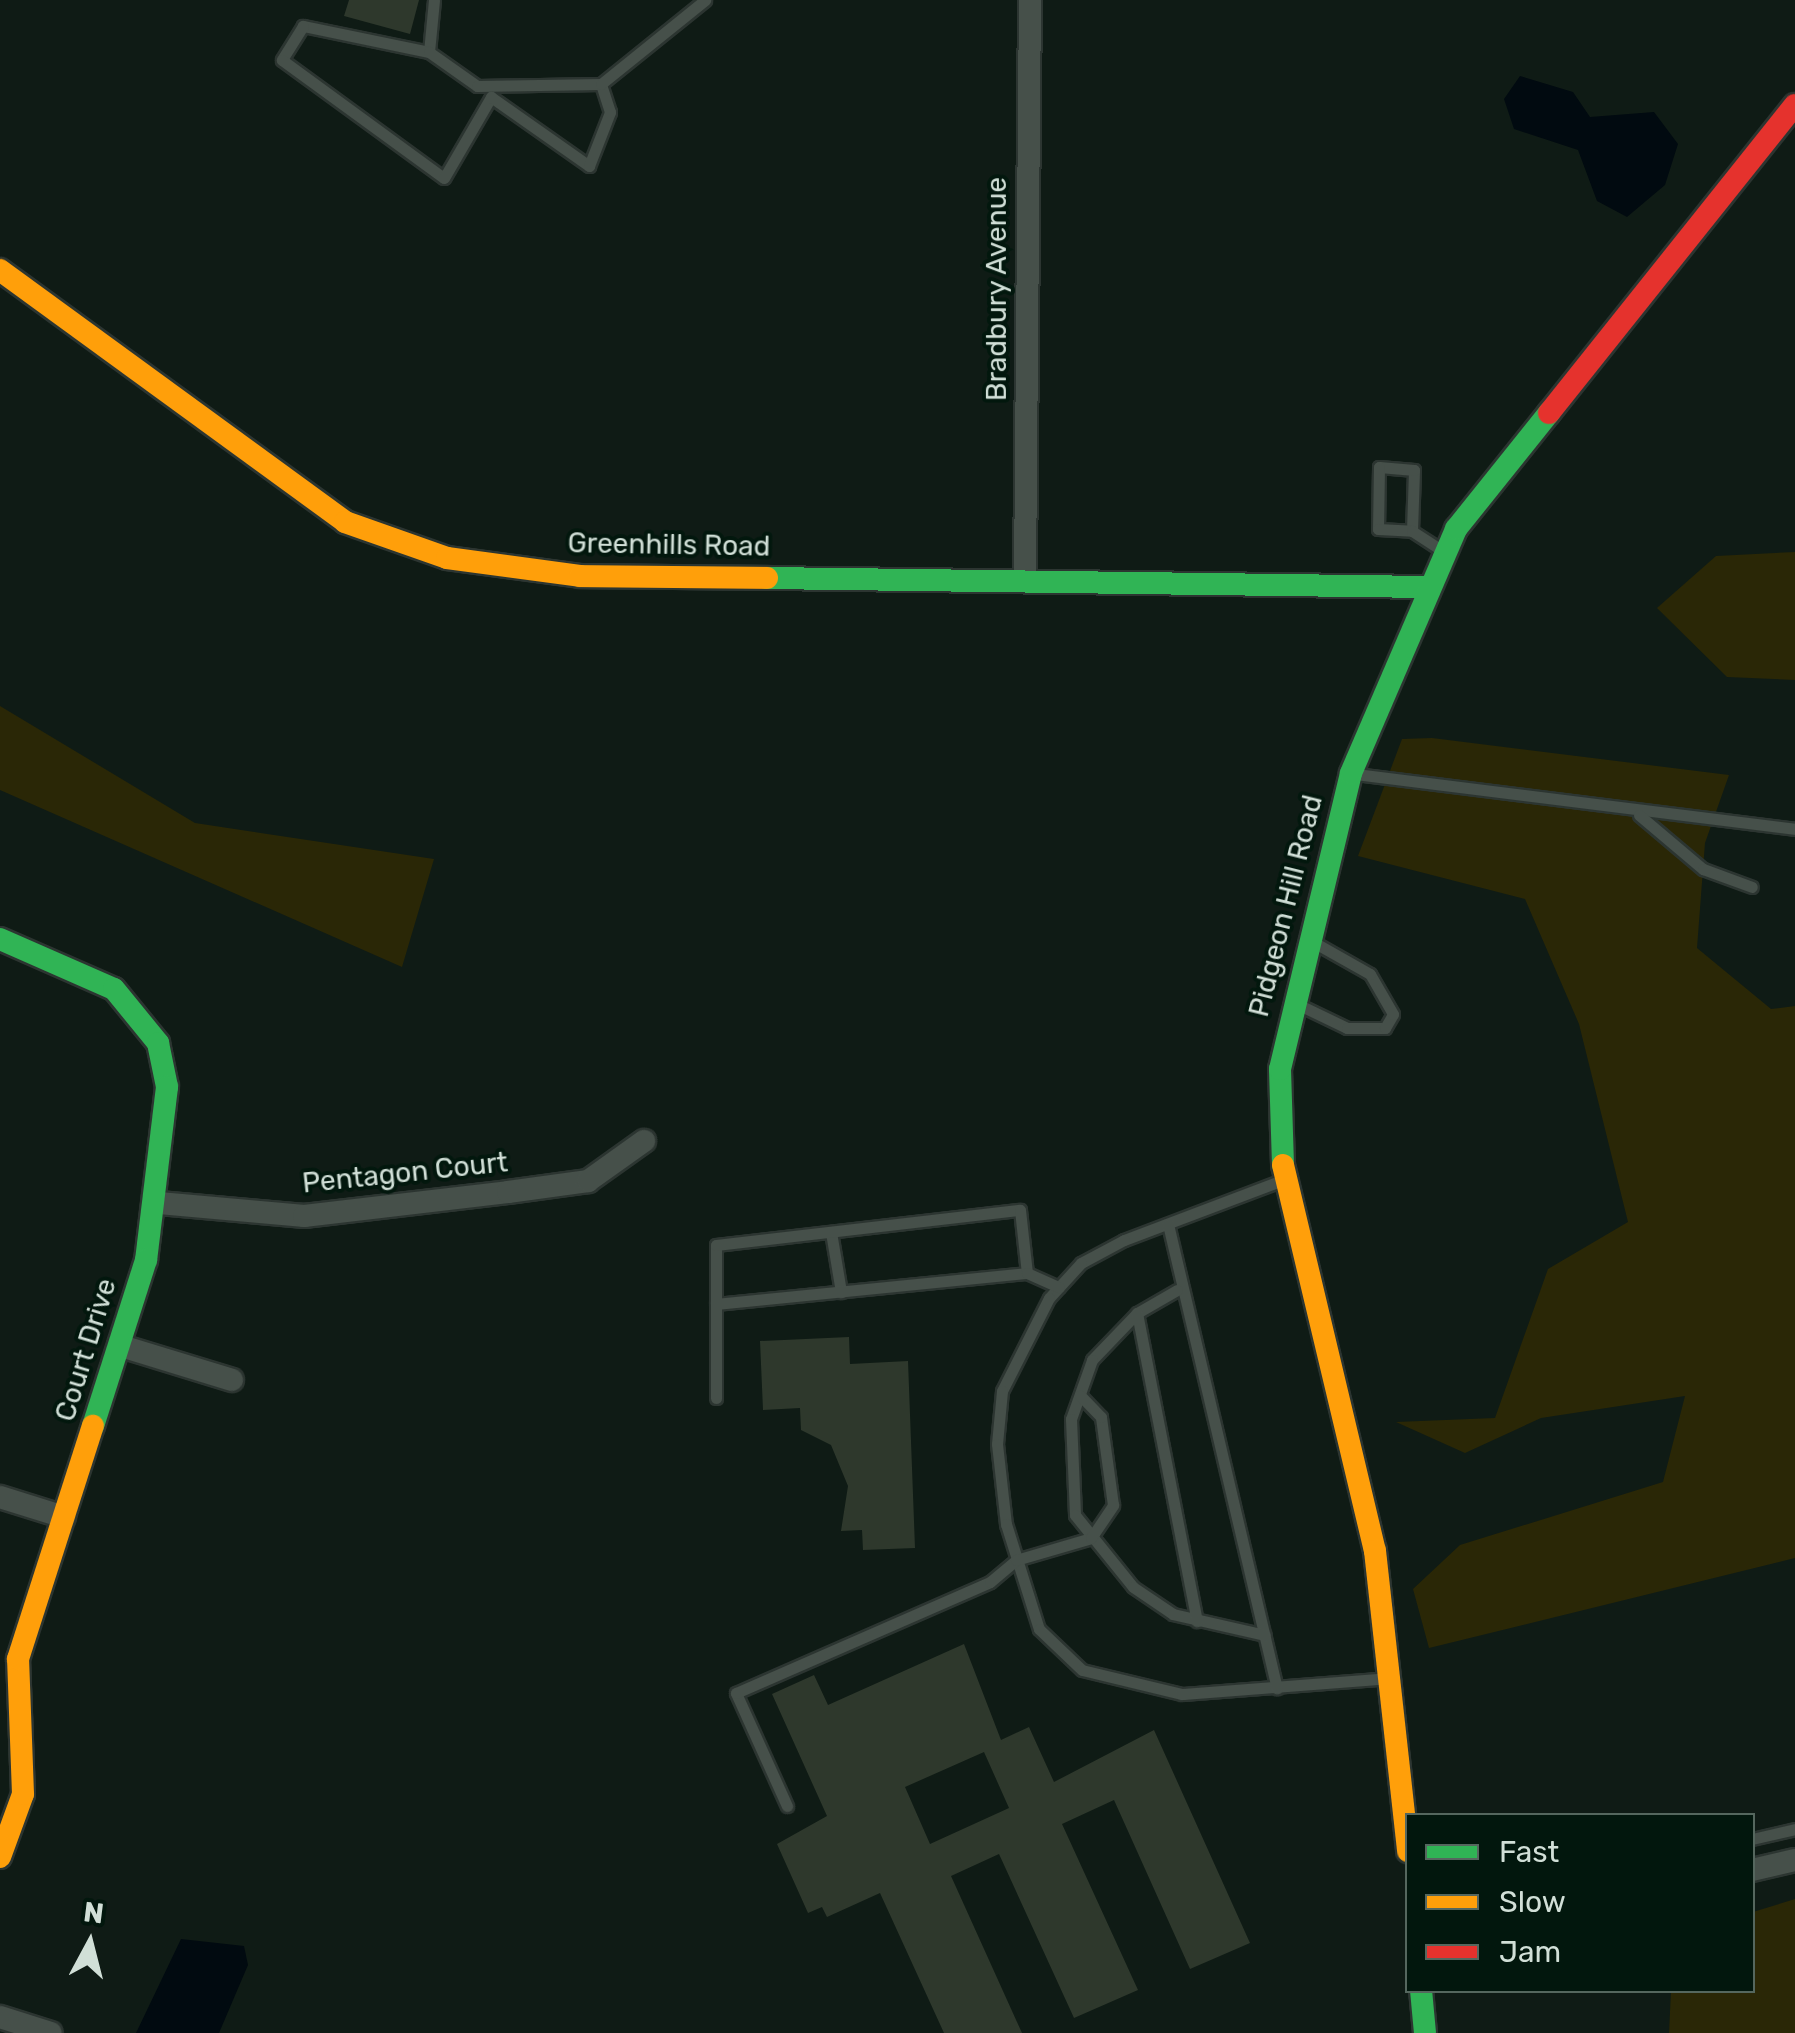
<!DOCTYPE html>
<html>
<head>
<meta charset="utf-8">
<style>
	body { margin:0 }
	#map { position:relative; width:1795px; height:2033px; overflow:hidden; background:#0f1b15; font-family:Rubik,sans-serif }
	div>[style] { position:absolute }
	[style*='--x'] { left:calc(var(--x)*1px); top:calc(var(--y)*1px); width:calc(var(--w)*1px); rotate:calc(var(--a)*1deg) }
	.green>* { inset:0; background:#2a2706 }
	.water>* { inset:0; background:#010a10 }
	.building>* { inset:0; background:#2e382c }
	.roads { filter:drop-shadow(2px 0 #2c3531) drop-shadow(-2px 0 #2c3531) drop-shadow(0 2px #2c3531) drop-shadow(0 -2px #2c3531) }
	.lane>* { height:11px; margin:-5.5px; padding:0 5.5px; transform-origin:5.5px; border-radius:5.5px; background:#46504a }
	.street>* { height:22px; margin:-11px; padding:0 11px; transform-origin:11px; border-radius:11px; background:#46504a }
	.fast>* { height:22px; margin:-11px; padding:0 11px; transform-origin:11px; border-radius:11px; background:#30b455 }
	.slow>* { height:22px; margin:-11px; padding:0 11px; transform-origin:11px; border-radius:11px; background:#ff9f0a }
	.jam>* { height:22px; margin:-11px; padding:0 11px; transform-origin:11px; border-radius:11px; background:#e5322d }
	span { translate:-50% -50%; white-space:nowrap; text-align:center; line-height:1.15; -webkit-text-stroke:8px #02170d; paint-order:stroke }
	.street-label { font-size:28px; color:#d1dfd7 }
	.legend { position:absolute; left:1405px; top:1813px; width:350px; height:180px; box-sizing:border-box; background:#02170d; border:2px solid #55675e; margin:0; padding:12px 18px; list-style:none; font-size:30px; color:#d1dfd7 }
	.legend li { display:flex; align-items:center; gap:20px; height:50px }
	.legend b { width:50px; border:2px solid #55675e }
	.north { position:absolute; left:40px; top:1893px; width:100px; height:100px; -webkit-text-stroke:8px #02170d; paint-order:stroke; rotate:7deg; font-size:28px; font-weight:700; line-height:40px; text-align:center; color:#d1dfd7 }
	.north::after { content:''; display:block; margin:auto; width:35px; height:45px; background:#d1dfd7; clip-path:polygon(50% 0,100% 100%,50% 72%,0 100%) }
</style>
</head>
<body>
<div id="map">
	<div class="green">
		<div style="clip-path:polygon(1795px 552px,1795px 680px,1727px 677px,1657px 608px,1716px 556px)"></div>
		<div style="clip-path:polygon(0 706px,195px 823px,434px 859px,402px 967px,0 790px)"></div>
		<div style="clip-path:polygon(1432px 738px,1729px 775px,1705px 843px,1697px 948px,1771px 1009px,1795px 1006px,1795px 1558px,1429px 1648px,1413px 1589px,1460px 1545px,1663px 1482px,1685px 1396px,1541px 1418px,1465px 1453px,1396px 1422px,1495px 1418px,1548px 1269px,1628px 1222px,1579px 1024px,1525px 899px,1358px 856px,1402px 739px)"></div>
		<div style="clip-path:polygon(1795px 1899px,1795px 2033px,1669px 2033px,1671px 1991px,1752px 1990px,1753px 1912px)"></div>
	</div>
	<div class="water">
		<div style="clip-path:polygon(1520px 76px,1573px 92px,1590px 117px,1654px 112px,1678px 144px,1665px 185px,1627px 217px,1597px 201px,1578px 150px,1514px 129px,1504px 99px)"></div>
		<div style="clip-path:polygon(181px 1939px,244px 1946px,248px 1965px,219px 2033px,136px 2033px)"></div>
	</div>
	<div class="building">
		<div style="clip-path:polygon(349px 0,419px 0,410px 34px,344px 16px)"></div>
		<div style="clip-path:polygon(849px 1337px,850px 1364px,908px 1361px,915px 1548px,863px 1550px,862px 1530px,841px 1531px,848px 1486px,831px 1445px,801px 1430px,800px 1408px,763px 1410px,760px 1341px)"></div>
		<div style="clip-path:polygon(evenodd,964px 1644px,1001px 1740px,1029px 1727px,1054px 1782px,1154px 1730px,1250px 1943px,1190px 1969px,1114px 1800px,1062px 1824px,1138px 1990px,1074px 2018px,999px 1854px,951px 1876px,1022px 2033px,944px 2033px,880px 1893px,827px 1917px,822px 1907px,808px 1913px,777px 1844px,827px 1816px,772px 1694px,814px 1675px,828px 1705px,964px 1644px,984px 1752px,1009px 1808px,930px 1844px,905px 1787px,984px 1752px)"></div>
	</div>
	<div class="roads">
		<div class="lane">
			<div style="--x:434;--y:0;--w:52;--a:95.5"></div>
			<div style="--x:429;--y:52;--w:129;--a:-168.3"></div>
			<div style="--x:303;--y:26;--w:40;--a:122"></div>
			<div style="--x:282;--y:60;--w:200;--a:36.1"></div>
			<div style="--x:444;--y:178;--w:94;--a:-59.9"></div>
			<div style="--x:491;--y:97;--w:120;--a:35.1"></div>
			<div style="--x:589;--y:166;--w:58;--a:-68.7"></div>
			<div style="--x:610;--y:112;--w:29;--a:-108"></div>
			<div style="--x:429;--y:52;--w:59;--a:35.3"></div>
			<div style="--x:477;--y:86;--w:124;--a:-0.9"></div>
			<div style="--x:601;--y:84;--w:134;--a:-38.9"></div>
			<div style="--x:1412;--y:531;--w:61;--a:-88.1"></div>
			<div style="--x:1414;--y:470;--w:35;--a:-175"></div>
			<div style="--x:1379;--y:467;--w:62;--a:90.9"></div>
			<div style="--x:1378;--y:529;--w:34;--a:3"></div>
			<div style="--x:1412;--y:531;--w:38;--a:33"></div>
			<div style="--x:1355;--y:774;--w:443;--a:7.1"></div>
			<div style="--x:1639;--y:815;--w:84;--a:40.2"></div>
			<div style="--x:1703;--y:869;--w:52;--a:20.2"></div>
			<div style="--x:1293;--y:1002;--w:60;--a:25.7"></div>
			<div style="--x:1347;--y:1028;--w:38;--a:0"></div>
			<div style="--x:1385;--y:1028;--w:16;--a:-60"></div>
			<div style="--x:1393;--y:1014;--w:46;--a:-119.9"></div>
			<div style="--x:1370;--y:974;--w:73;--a:-150.6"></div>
			<div style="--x:1280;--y:1181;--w:167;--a:159.3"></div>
			<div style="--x:1124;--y:1240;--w:49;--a:151.9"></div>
			<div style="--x:1081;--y:1263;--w:47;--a:132.4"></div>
			<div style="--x:1049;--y:1298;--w:104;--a:116.8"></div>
			<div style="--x:1002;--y:1391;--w:53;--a:95.4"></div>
			<div style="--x:997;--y:1444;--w:81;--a:83.6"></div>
			<div style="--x:1006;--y:1524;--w:110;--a:72.6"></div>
			<div style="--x:1039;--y:1629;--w:59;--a:43.6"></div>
			<div style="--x:1082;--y:1670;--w:103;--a:13.5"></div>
			<div style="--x:1182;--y:1694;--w:207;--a:-4.4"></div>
			<div style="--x:1168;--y:1224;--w:477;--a:76.8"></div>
			<div style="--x:831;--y:1232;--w:61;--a:80.5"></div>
			<div style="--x:1177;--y:1290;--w:46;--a:150.1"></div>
			<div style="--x:1137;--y:1313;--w:65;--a:133.8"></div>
			<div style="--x:1092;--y:1360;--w:63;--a:109.6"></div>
			<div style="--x:1071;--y:1419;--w:96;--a:87.6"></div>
			<div style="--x:1075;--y:1515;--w:92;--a:51.1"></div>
			<div style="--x:1133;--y:1587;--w:48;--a:34"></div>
			<div style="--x:1173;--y:1614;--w:94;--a:12.9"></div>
			<div style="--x:716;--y:1304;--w:313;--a:-5.7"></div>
			<div style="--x:1137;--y:1313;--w:314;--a:79"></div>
			<div style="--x:716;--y:1398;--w:153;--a:-90"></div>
			<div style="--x:716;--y:1245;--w:306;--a:-6.6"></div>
			<div style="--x:1020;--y:1210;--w:63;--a:83.7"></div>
			<div style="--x:1027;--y:1273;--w:35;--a:24"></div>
			<div style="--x:787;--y:1806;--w:124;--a:-114.3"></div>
			<div style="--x:736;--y:1693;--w:277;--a:-23.6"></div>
			<div style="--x:990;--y:1582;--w:34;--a:-40"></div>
			<div style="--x:1016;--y:1560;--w:78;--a:-16.3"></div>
			<div style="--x:1091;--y:1538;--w:40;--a:-56"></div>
			<div style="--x:1113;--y:1505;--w:89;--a:-97.8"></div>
			<div style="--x:1101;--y:1417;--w:30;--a:-134"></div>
			<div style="--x:1752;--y:1839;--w:44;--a:-13.1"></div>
		</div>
		<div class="street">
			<div style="--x:1025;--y:579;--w:579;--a:-89.51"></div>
			<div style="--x:159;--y:1203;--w:146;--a:5.1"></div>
			<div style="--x:304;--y:1216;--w:205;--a:-6.7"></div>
			<div style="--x:508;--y:1192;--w:81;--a:-7.8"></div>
			<div style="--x:588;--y:1181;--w:69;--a:-35.5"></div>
			<div style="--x:121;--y:1346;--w:116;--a:17"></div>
			<div style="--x:0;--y:1497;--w:67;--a:17.4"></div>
			<div style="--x:1752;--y:1870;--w:44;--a:-13.1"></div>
			<div style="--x:0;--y:2017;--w:53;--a:17.4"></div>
		</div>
		<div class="fast">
			<div style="--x:767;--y:578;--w:660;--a:0.78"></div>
			<div style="--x:0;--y:939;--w:124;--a:23.7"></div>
			<div style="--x:114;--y:989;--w:70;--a:50.8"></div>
			<div style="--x:158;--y:1043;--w:45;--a:78.4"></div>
			<div style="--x:167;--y:1087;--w:174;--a:96.9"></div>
			<div style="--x:146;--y:1260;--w:174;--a:107.7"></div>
			<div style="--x:1283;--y:1165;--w:96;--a:-91.8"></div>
			<div style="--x:1280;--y:1069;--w:304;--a:-76.5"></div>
			<div style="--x:1351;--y:773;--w:266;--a:-66.7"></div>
			<div style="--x:1456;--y:529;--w:149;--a:-51.3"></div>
			<div style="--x:1421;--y:1990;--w:43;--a:84.7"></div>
		</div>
		<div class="slow">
			<div style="--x:0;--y:270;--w:427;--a:36.1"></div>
			<div style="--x:345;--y:522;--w:108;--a:19.4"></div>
			<div style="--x:447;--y:558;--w:134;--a:7.7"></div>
			<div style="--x:580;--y:576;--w:187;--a:0.6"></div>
			<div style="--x:1283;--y:1165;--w:397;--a:76.6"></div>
			<div style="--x:1375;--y:1551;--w:302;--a:83.7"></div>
			<div style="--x:0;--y:1857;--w:67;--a:-69.9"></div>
			<div style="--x:23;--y:1794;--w:135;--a:-92.1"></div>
			<div style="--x:18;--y:1659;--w:245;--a:-72.2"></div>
		</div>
		<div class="jam">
			<div style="--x:1549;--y:413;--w:394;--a:-51.4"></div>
		</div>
	</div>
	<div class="street-label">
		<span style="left:997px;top:289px;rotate:-90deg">Bradbury Avenue</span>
		<span style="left:669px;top:545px;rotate:1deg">Greenhills Road</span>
		<span style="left:1286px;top:906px;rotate:-76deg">Pidgeon Hill Road</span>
		<span style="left:405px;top:1173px;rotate:-6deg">Pentagon Court</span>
		<span style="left:86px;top:1350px;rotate:-73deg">Court Drive</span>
	</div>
	<ul class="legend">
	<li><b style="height:12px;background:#30b455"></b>Fast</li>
	<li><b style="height:12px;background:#ff9f0a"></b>Slow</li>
	<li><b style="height:12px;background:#e5322d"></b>Jam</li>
	</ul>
	<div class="north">N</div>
</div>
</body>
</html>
